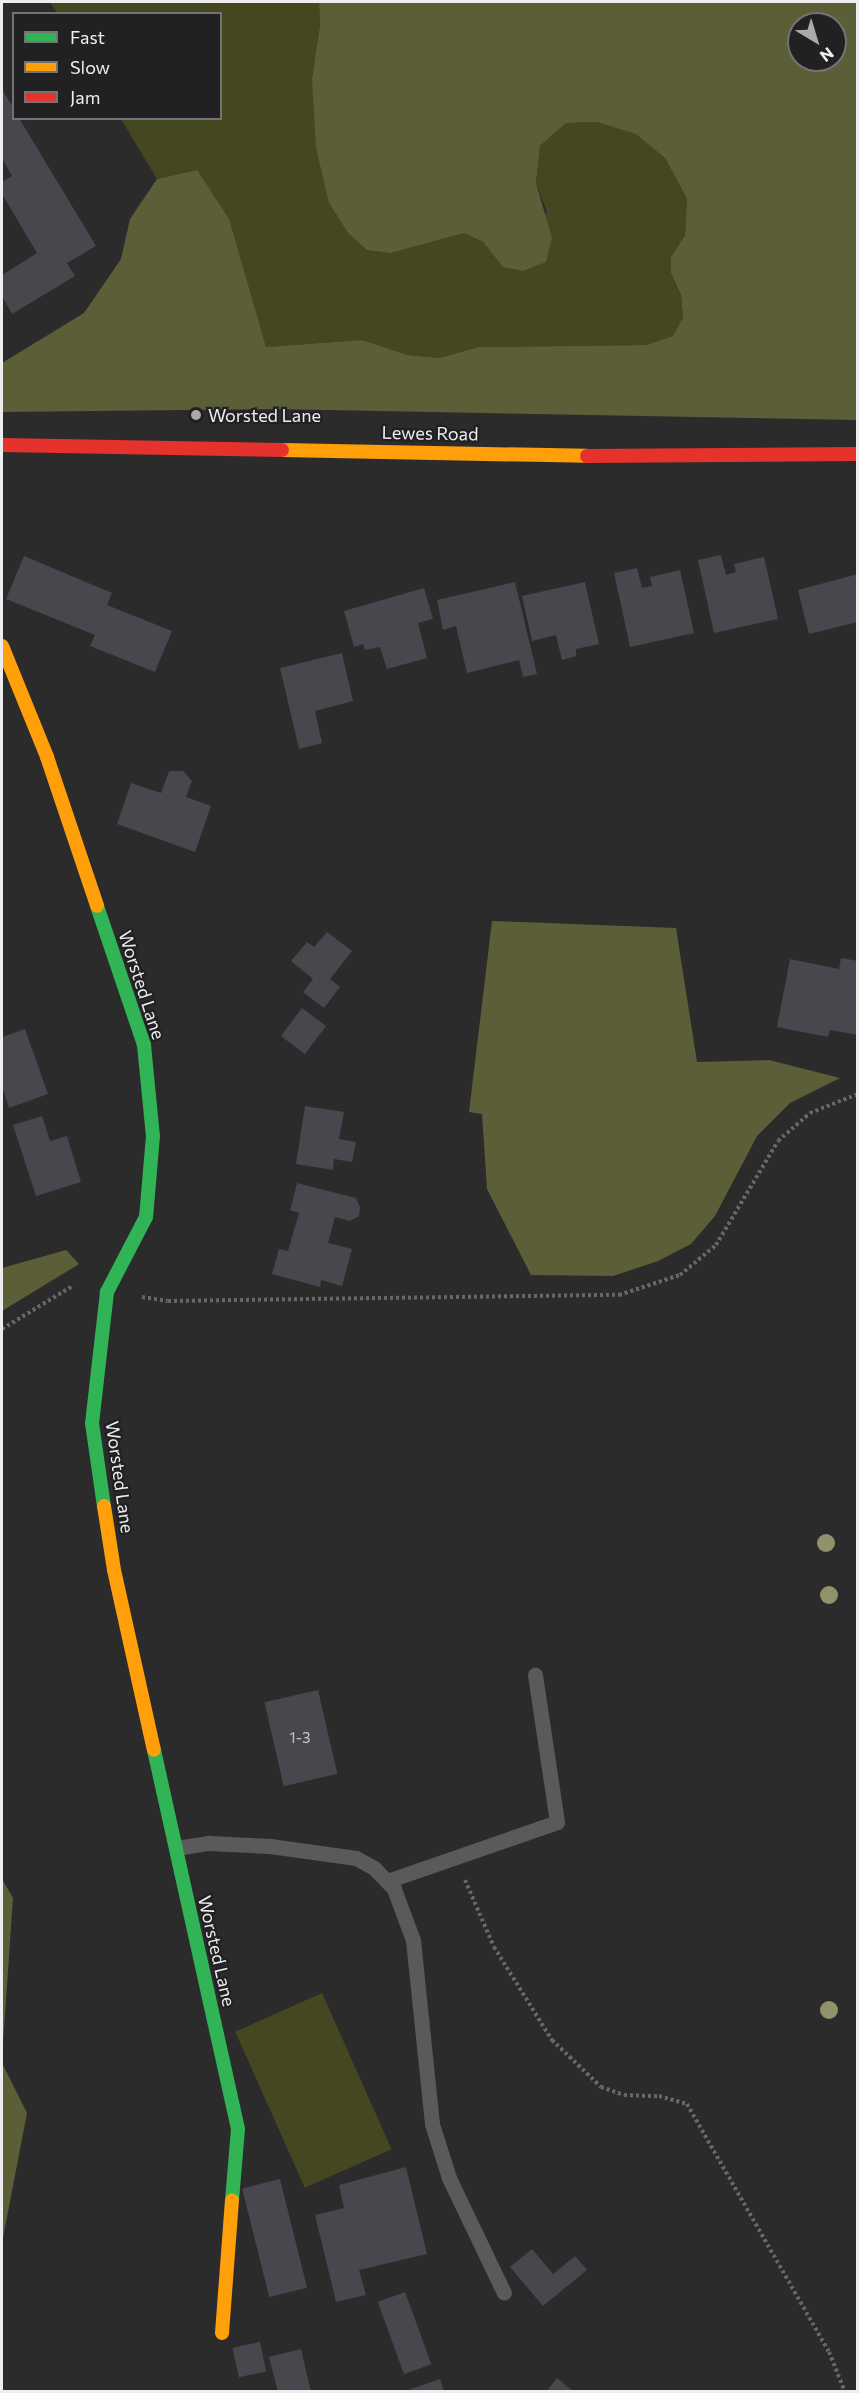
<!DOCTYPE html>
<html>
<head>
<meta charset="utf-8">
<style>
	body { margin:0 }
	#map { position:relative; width:859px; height:2393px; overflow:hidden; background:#2b2b2c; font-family:Commissioner,sans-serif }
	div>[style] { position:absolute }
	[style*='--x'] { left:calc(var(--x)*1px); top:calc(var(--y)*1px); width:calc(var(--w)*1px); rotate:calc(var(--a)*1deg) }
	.green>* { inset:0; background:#454721; transform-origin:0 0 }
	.forest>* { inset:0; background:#5c5e38 }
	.building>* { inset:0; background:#49464e; transform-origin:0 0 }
	.path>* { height:4px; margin-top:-2px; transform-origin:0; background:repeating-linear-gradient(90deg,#676668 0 3px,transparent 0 6px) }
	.lane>* { height:15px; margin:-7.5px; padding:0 7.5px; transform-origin:7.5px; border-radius:7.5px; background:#5a5a5a }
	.fast>* { height:14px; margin:-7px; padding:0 7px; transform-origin:7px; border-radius:7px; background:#30b455 }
	.slow>* { height:14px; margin:-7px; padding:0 7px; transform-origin:7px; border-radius:7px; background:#ff9f0a }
	.jam>* { height:14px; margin:-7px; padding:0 7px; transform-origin:7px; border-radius:7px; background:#e5322d }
	.trees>* { width:18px; height:18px; margin:-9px; border-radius:50%; background:#90926a }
	.dots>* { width:16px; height:16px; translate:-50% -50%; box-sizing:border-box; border:3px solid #212023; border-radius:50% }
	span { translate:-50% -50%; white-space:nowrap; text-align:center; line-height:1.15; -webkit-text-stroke:4.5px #212023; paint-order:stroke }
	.number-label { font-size:15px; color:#c5c4c8 }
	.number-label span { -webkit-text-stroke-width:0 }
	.poi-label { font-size:18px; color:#eeeef0 }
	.left { translate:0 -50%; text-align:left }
	.street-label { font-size:18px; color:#eeeef0 }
	.frame { position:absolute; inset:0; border:3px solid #eeeef0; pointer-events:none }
	.legend { position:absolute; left:12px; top:12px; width:210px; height:108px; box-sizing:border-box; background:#212023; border:2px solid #737275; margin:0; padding:8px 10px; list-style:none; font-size:18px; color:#eeeef0 }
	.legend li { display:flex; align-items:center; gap:12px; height:30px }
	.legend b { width:30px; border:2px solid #737275 }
	.north { position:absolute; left:787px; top:12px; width:60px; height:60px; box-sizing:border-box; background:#212023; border:2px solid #737275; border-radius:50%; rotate:142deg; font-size:16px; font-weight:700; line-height:24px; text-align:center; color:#eeeef0 }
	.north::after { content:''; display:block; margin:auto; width:21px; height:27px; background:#aaaaab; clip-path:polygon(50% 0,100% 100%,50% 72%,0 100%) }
</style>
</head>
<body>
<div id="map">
	<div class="green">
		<div style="clip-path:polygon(50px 2px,319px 2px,320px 25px,312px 78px,391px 253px,464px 233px,483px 242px,503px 267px,547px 212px,536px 183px,540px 146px,566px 123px,595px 122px,637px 134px,665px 158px,687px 199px,685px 235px,671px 257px,671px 273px,681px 295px,683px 317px,673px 336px,646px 345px,479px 347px,439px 358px,408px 355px,362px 340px,266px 347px,249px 293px,197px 170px,157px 179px,121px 119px,220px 118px,220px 14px,57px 13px)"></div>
		<div style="left:322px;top:1993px;width:171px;height:95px;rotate:66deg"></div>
	</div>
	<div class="forest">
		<div style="clip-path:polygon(evenodd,319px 2px,857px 2px,857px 420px,275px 409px,2px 412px,2px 363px,84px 313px,121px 259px,130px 219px,157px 179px,197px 170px,229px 219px,266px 347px,362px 340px,408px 355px,439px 358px,479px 347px,646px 345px,673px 336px,683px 317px,681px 295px,671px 273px,671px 257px,685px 235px,687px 199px,665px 158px,636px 134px,596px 122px,566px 123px,540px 146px,536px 183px,552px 238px,546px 262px,523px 271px,503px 267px,483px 242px,464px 233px,391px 253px,367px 250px,349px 234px,329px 203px,316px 148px,312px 78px,320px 25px,319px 2px,799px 24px,835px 24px,835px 60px,799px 60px,799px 24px)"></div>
		<div style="clip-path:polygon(492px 921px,676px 928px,697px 1062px,769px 1060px,840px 1078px,790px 1103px,757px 1136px,715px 1216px,691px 1244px,658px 1261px,613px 1276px,531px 1275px,487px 1189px,482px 1114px,469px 1112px)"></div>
		<div style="clip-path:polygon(66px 1250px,79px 1264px,2px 1311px,2px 1268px)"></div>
		<div style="clip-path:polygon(2px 1879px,13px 1898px,2px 2058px)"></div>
		<div style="clip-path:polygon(2px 2063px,27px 2113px,2px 2243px)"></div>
	</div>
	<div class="building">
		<div style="clip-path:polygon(2px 89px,14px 109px,14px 118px,19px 118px,96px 246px,67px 263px,75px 276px,12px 314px,2px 296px,2px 275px,37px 253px,2px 194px,2px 182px,12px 176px,2px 158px)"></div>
		<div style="clip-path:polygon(721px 555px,726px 575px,736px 572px,734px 564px,764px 557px,778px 619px,714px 633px,698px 560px)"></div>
		<div style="clip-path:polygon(24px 556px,112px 593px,107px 605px,172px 631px,155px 672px,90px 646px,95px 635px,6px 599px)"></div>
		<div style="clip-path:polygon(637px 568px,642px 588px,652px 586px,650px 577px,680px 570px,694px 633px,630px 647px,614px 573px)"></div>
		<div style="clip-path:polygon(858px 574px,858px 622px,809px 634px,798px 590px)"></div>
		<div style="clip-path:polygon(515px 582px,537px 674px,523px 677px,519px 660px,467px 673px,456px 626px,443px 630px,437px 600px)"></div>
		<div style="clip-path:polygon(585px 582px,599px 644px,576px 649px,576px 656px,562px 660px,556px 635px,532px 641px,522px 596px)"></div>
		<div style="clip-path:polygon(424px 588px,433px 619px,418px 623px,427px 658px,387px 669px,380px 647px,365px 650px,363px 644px,354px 647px,344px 611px)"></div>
		<div style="clip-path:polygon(342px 653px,353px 701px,315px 711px,322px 743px,299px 749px,280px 668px)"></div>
		<div style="clip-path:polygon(169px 771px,183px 771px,192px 781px,186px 797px,211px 806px,195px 852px,117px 824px,131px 783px,161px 793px)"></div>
		<div style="clip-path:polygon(327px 932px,352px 951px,330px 979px,340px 987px,324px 1008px,303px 992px,313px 979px,291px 961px,307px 942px,314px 947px)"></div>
		<div style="clip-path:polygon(841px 958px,858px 961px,858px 1035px,830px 1030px,828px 1037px,777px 1027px,790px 959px,839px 969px)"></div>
		<div style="left:302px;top:1008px;width:30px;height:35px;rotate:37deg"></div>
		<div style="clip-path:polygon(25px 1029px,48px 1094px,9px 1108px,2px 1086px,2px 1037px)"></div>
		<div style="clip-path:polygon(305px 1106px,344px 1112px,339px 1139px,356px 1142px,352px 1162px,334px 1159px,333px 1170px,296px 1164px)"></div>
		<div style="clip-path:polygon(42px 1116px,50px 1141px,67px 1136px,81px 1182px,36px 1196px,13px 1125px)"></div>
		<div style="clip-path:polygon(297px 1183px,356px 1198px,360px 1207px,359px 1216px,350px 1221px,335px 1217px,328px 1243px,352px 1249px,342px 1286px,321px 1280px,320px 1287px,272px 1274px,279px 1249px,288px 1251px,299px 1213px,290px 1210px)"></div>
		<div style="left:318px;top:1690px;width:86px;height:55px;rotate:77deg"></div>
		<div style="clip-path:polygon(406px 2167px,427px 2254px,359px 2270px,366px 2295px,336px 2302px,315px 2215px,344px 2208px,339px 2185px)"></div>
		<div style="left:280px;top:2179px;width:112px;height:39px;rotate:76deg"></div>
		<div style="clip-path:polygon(532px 2249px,553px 2274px,575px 2256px,587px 2270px,543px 2306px,510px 2267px)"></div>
		<div style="left:405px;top:2292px;width:77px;height:29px;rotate:70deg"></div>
		<div style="left:260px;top:2342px;width:30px;height:28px;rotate:78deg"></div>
		<div style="clip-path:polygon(301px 2349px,311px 2392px,278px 2392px,269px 2357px)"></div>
		<div style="clip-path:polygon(557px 2378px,574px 2392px,546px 2392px)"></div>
		<div style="clip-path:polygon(440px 2379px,444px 2392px,409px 2392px,408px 2390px)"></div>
	</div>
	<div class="path">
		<div style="--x:142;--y:1297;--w:26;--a:9"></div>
		<div style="--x:168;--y:1301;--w:451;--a:-0.8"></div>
		<div style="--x:619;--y:1295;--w:64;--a:-18.2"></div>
		<div style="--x:680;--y:1275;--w:47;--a:-39.8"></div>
		<div style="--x:716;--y:1245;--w:121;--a:-59.2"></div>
		<div style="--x:778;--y:1141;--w:43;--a:-41.2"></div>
		<div style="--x:810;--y:1113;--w:52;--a:-21.6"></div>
		<div style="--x:2;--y:1329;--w:84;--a:-31.4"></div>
		<div style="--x:465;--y:1880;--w:73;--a:66.6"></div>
		<div style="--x:494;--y:1947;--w:110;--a:58.1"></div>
		<div style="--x:552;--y:2040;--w:68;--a:43.8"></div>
		<div style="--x:601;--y:2087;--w:24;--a:19"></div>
		<div style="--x:624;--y:2095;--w:35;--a:2"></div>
		<div style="--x:659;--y:2096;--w:29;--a:16"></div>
		<div style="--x:687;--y:2104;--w:286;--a:60.2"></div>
		<div style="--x:829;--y:2352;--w:43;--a:68.2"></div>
	</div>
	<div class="lane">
		<div style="--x:176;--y:1848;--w:33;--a:-9"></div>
		<div style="--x:209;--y:1843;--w:61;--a:2.8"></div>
		<div style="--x:270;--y:1846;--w:87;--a:7.9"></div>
		<div style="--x:356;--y:1858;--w:21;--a:29"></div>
		<div style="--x:374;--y:1868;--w:29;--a:46"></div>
		<div style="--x:394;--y:1889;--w:54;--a:69.6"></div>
		<div style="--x:413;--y:1940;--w:185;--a:84.1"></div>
		<div style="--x:432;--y:2124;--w:57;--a:72.5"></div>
		<div style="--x:449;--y:2178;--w:127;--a:64.4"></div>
		<div style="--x:387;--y:1881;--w:180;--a:-19.1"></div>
		<div style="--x:557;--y:1822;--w:149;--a:-98.5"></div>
	</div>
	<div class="fast">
		<div style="--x:97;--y:906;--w:147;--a:71.3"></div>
		<div style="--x:144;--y:1045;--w:91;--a:84.4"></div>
		<div style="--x:153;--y:1136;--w:81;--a:94.9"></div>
		<div style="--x:146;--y:1217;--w:85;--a:117.5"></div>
		<div style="--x:107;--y:1292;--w:132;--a:96.5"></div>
		<div style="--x:92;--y:1423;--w:84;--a:81.8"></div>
		<div style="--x:154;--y:1750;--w:388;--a:77.5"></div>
		<div style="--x:238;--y:2129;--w:71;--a:94.8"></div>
	</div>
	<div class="slow">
		<div style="--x:282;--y:450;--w:305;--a:1.1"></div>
		<div style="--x:2;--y:646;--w:120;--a:67.9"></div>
		<div style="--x:47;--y:757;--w:157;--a:71.4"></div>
		<div style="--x:104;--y:1506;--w:65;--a:81.1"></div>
		<div style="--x:114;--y:1570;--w:184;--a:77.5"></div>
		<div style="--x:222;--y:2333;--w:133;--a:-85.7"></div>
	</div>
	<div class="jam">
		<div style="--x:2;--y:445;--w:280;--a:1"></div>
		<div style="--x:587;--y:456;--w:271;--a:-0.4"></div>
	</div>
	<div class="trees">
		<div style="left:826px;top:1543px"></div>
		<div style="left:829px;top:1595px"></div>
		<div style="left:829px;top:2010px"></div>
	</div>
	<div class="dots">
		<div style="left:196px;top:415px;background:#aaaaab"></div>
	</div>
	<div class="number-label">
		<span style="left:300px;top:1738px">1-3</span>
	</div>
	<div class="poi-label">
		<span class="left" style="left:208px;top:415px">Worsted Lane</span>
	</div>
	<div class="street-label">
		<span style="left:430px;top:433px;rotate:1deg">Lewes Road</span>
		<span style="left:142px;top:985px;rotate:72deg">Worsted Lane</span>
		<span style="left:120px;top:1477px;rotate:82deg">Worsted Lane</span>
		<span style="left:217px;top:1951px;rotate:77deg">Worsted Lane</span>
	</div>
	<div class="frame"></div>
	<ul class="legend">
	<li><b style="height:8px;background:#30b455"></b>Fast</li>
	<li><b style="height:8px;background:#ff9f0a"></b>Slow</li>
	<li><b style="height:8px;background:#e5322d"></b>Jam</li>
	</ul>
	<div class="north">N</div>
</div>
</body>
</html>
